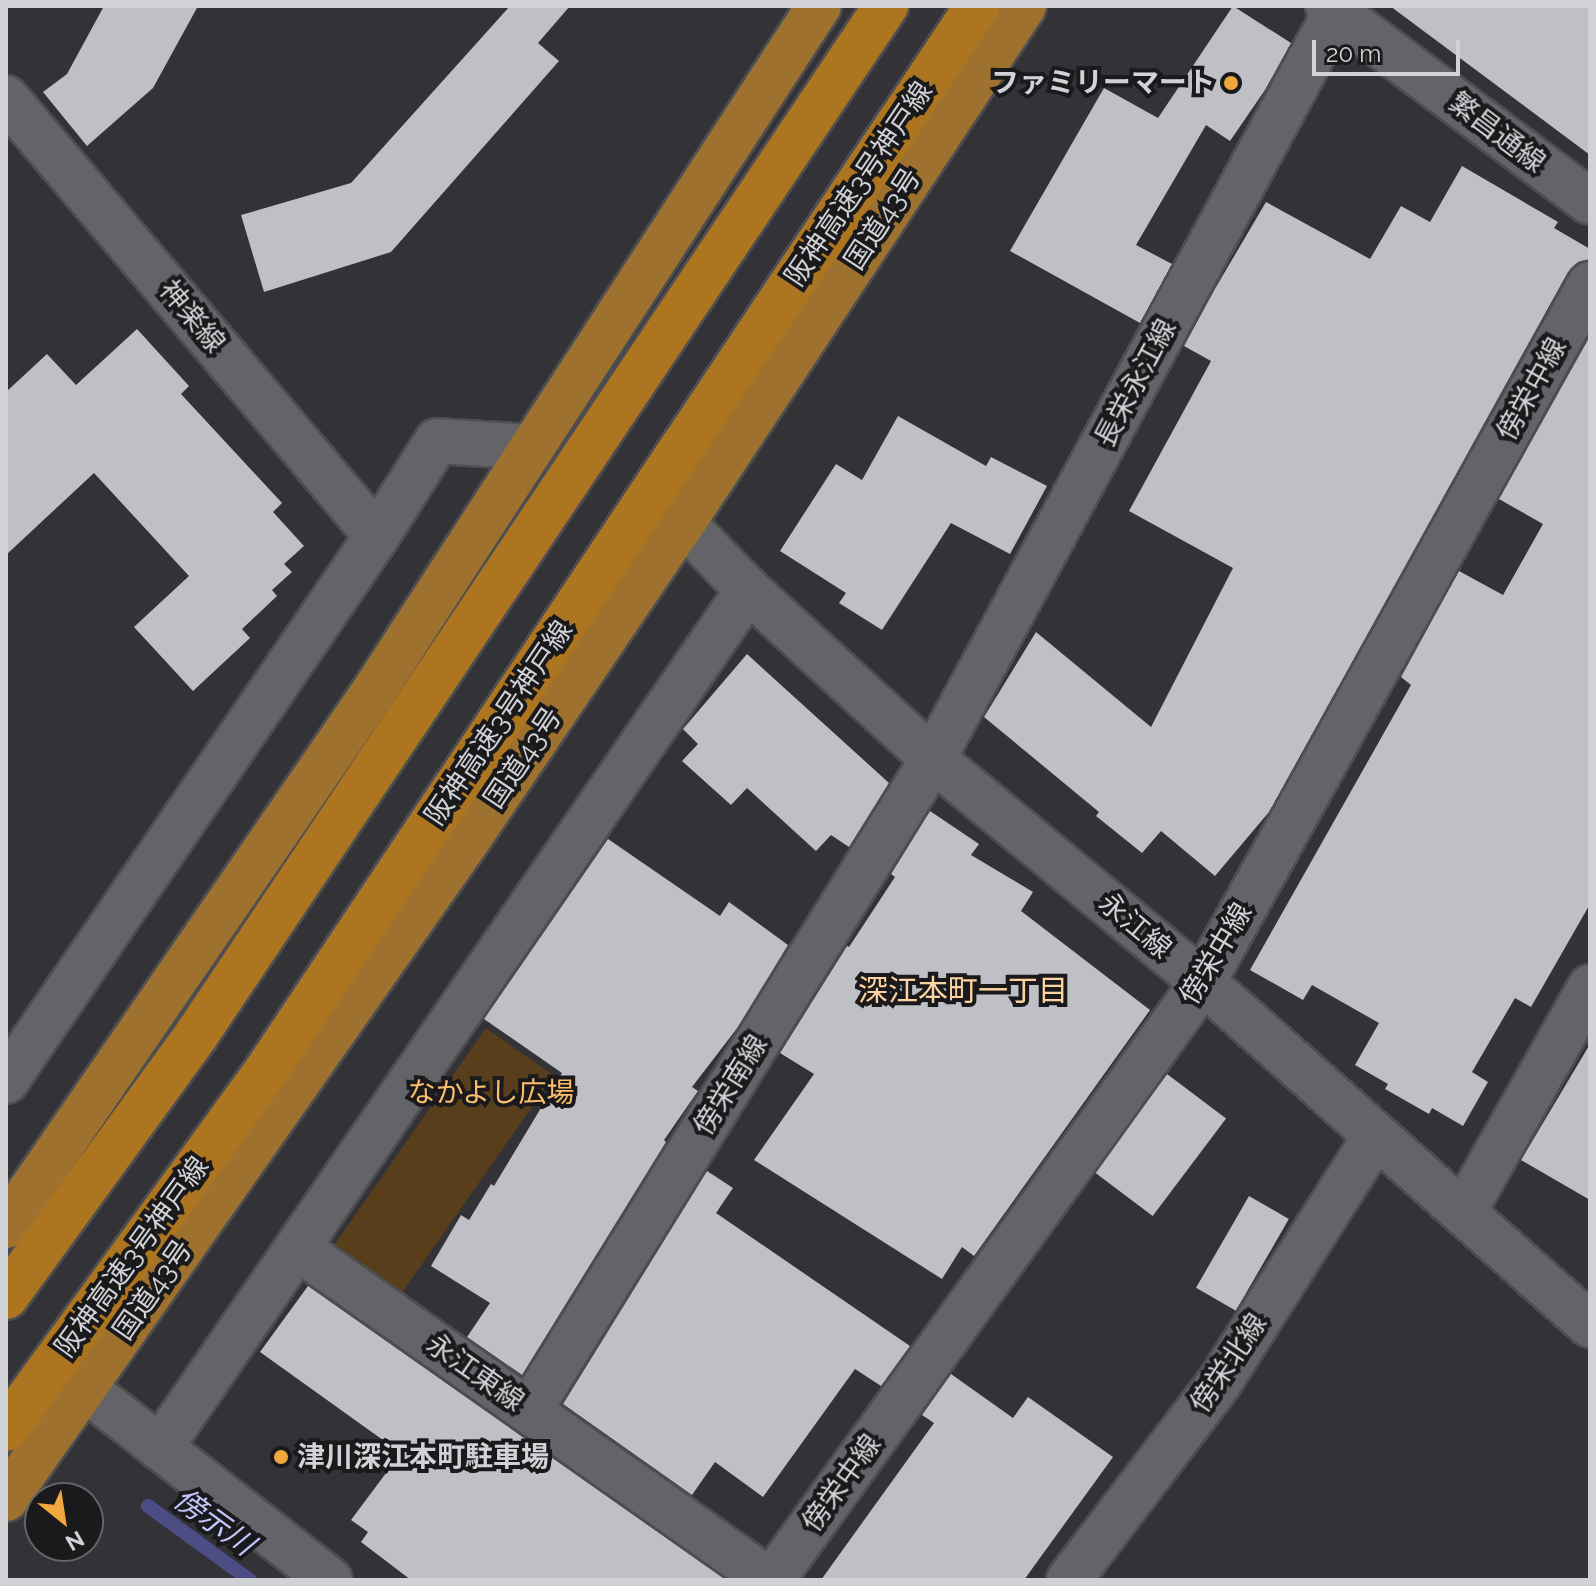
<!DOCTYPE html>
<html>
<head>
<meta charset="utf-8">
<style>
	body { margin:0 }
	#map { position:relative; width:1596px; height:1586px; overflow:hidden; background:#323237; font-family:Raleway,"Noto Sans JP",sans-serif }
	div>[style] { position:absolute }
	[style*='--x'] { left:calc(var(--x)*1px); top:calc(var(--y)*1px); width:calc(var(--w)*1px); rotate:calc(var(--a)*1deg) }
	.green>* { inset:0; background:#583e1b; transform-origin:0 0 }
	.stream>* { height:14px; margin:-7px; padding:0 7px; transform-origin:7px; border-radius:7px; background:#4d4d86 }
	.building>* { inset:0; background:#bfc0c6; transform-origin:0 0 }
	.roads { filter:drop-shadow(2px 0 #4d4e51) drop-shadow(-2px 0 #4d4e51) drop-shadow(0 2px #4d4e51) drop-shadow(0 -2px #4d4e51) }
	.minor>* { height:44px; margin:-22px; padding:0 22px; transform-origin:22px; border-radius:22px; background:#636368 }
	.tertiary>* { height:44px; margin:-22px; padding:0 22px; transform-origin:22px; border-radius:22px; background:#636368 }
	.trunk>* { height:44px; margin:-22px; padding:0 22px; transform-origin:22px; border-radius:22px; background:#9e722e }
	.motorway>* { height:44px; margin:-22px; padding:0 22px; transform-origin:22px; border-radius:22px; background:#ad7520 }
	.dots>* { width:22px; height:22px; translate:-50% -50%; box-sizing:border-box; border:4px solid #1a1a1c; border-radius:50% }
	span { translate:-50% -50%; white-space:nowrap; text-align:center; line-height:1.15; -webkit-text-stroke:8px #1a1a1c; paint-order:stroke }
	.poi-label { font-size:28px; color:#d1d2d5; font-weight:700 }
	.right { translate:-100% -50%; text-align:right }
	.left { translate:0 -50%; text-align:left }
	.street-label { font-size:28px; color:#d1d2d5 }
	.park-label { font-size:28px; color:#fcbe6c }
	.neighbourhood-label { font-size:30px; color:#fcd3a0 }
	.water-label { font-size:30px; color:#c2c5fa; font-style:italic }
	.frame { position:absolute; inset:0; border:8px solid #d1d2d5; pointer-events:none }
	.north { position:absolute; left:24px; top:1482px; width:80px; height:80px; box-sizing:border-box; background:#1a1a1c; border:2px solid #636466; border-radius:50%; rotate:150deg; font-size:22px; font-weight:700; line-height:32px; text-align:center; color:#d1d2d5 }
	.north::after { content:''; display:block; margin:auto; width:28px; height:36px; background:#efa73e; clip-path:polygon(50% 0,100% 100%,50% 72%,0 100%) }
	.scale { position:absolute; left:1312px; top:40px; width:148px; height:36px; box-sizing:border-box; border:4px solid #d1d2d5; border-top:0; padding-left:10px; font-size:24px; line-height:28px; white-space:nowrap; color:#d1d2d5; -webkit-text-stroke:6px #1a1a1c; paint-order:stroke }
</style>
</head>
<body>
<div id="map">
	<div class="green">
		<div style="left:486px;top:1028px;width:83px;height:267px;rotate:35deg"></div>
	</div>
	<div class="stream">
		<div style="--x:148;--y:1506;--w:126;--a:36"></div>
	</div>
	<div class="building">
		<div style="clip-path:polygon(104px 6px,198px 6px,153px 88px,87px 146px,43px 92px,67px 74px)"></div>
		<div style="clip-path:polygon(510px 6px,570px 6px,538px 43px,559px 61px,391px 252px,264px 292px,241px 215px,351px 183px)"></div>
		<div style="clip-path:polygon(1233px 6px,1291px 43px,1265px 90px,1230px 141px,1206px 125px,1136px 245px,1172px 264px,1140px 323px,1010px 251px,1104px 88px,1158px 118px)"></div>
		<div style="clip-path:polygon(1390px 6px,1590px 6px,1590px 155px)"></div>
		<div style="clip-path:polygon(1462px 166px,1558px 222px,1554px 228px,1590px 249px,1590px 259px,1578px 262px,1568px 272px,1269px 812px,1215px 876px,1161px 831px,1142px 853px,1096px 816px,1099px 812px,984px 717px,1036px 632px,1151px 727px,1233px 568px,1129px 511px,1211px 361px,1184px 346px,1216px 287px,1266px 202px,1370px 259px,1401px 206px,1430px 222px)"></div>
		<div style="clip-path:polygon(137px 329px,189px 386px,181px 394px,282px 503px,273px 512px,304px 546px,284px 564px,292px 572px,272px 590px,277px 596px,242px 629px,250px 638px,193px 691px,134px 627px,189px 576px,94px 473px,6px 555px,6px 392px,47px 354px,76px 385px)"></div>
		<div style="clip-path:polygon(1590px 336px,1590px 904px,1531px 1007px,1515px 998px,1472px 1072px,1488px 1082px,1463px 1126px,1432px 1108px,1429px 1114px,1385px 1089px,1388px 1084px,1355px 1065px,1379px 1023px,1312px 985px,1303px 1000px,1250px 970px,1411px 685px,1401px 677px,1459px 571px,1503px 595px,1543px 524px,1499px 499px)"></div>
		<div style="clip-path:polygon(898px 416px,986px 466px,991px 457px,1047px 486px,1010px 554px,951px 523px,882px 630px,839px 603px,846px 593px,780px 551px,836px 464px,862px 480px)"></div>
		<div style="clip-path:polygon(747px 654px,889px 783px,849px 847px,831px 835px,816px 851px,747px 788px,731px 805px,682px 761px,698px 744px,683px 729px)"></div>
		<div style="clip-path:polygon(930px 811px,979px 844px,971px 855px,1033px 892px,1021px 911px,1150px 1010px,974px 1256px,962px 1247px,942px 1279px,754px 1160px,814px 1074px,780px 1053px,847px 946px,849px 947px,895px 877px,891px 874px)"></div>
		<div style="clip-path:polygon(608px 839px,720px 916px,729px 902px,788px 945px,738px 1027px,692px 1087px,698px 1091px,664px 1140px,666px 1142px,522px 1375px,467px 1337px,490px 1303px,431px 1266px,461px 1215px,469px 1220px,491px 1184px,494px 1186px,562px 1073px,484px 1019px)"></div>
		<div style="clip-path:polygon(1590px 1044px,1590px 1200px,1521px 1160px)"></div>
		<div style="left:1167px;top:1074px;width:74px;height:122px;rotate:37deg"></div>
		<div style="clip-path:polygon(707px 1171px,733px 1188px,716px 1213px,910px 1346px,881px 1386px,855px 1369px,763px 1497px,715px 1462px,692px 1495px,563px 1404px)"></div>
		<div style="left:1249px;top:1196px;width:46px;height:106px;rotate:30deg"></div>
		<div style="clip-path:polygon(308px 1286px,726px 1580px,411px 1580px,361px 1542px,368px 1532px,351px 1520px,401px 1453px,260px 1352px)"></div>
		<div style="clip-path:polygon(951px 1374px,1013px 1418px,1028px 1397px,1113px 1457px,1024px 1580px,821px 1580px,934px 1423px,922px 1415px)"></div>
	</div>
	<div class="roads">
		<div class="minor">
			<div style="--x:1328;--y:6;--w:327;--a:36.8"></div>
			<div style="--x:6;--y:98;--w:574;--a:49.73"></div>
			<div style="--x:6;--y:1081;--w:659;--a:-55.76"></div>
			<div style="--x:377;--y:536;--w:112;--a:-57.7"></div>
			<div style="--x:437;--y:441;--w:94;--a:3.7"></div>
			<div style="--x:1464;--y:1211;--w:257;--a:-60.6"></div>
			<div style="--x:299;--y:1249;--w:575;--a:35.16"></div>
			<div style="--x:84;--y:1388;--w:312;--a:38"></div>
			<div style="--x:529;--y:1411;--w:767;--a:-58.22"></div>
			<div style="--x:933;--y:759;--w:855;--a:-61.67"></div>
			<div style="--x:160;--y:1448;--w:1040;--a:-55.58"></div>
			<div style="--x:772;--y:1580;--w:737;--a:-54.22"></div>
			<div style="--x:1203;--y:982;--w:798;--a:-60.99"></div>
			<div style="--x:1069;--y:1580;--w:248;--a:-52.7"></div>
			<div style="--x:1219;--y:1383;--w:293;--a:-57.6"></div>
		</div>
		<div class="tertiary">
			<div style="--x:683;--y:523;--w:93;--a:45.9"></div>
			<div style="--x:748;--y:590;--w:251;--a:42.4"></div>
			<div style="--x:933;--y:759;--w:350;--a:39.6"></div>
			<div style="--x:1203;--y:982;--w:517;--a:41.55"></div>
		</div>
		<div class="trunk">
			<div style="--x:6;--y:1226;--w:646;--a:-55.47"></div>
			<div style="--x:372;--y:694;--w:820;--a:-56.99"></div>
			<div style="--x:6;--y:1499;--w:805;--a:-54.97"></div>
			<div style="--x:468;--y:840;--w:383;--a:-55.9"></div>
			<div style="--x:683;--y:523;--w:619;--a:-56.59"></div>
		</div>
		<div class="motorway">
			<div style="--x:6;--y:1297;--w:325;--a:-54"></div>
			<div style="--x:197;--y:1034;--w:1238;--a:-56.17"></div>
			<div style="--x:6;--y:1429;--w:442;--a:-54"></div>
			<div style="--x:266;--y:1071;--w:1281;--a:-56.27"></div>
		</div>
	</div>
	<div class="dots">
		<div style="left:1231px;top:83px;background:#efa73e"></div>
		<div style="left:281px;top:1457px;background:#efa73e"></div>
	</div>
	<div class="poi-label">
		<span class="right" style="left:1215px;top:83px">ファミリーマート</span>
		<span class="left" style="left:297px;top:1457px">津川深江本町駐車場</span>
	</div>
	<div class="street-label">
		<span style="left:1497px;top:133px;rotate:37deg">繁昌通線</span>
		<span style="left:859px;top:184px;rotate:-56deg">阪神高速3号神戸線</span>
		<span style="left:883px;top:219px;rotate:-57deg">国道43号</span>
		<span style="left:192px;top:317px;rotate:50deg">神楽線</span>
		<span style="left:1136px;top:383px;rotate:-62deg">長栄永江線</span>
		<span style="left:1532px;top:389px;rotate:-61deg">傍栄中線</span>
		<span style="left:499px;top:723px;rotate:-56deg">阪神高速3号神戸線</span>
		<span style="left:523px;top:758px;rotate:-56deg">国道43号</span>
		<span style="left:1135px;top:926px;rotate:40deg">永江線</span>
		<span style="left:1216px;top:954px;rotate:-59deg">傍栄中線</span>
		<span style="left:731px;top:1085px;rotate:-58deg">傍栄南線</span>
		<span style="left:132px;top:1257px;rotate:-54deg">阪神高速3号神戸線</span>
		<span style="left:153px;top:1290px;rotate:-55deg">国道43号</span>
		<span style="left:1229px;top:1363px;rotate:-56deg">傍栄北線</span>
		<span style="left:475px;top:1373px;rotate:35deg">永江東線</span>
		<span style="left:842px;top:1483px;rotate:-54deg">傍栄中線</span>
	</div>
	<div class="park-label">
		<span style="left:491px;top:1093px">なかよし広場</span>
	</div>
	<div class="neighbourhood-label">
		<span style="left:963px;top:991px">深江本町一丁目</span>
	</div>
	<div class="water-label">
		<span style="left:214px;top:1522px;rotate:36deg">傍示川</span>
	</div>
	<div class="frame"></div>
	<div class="north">N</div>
	<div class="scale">20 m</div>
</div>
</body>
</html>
